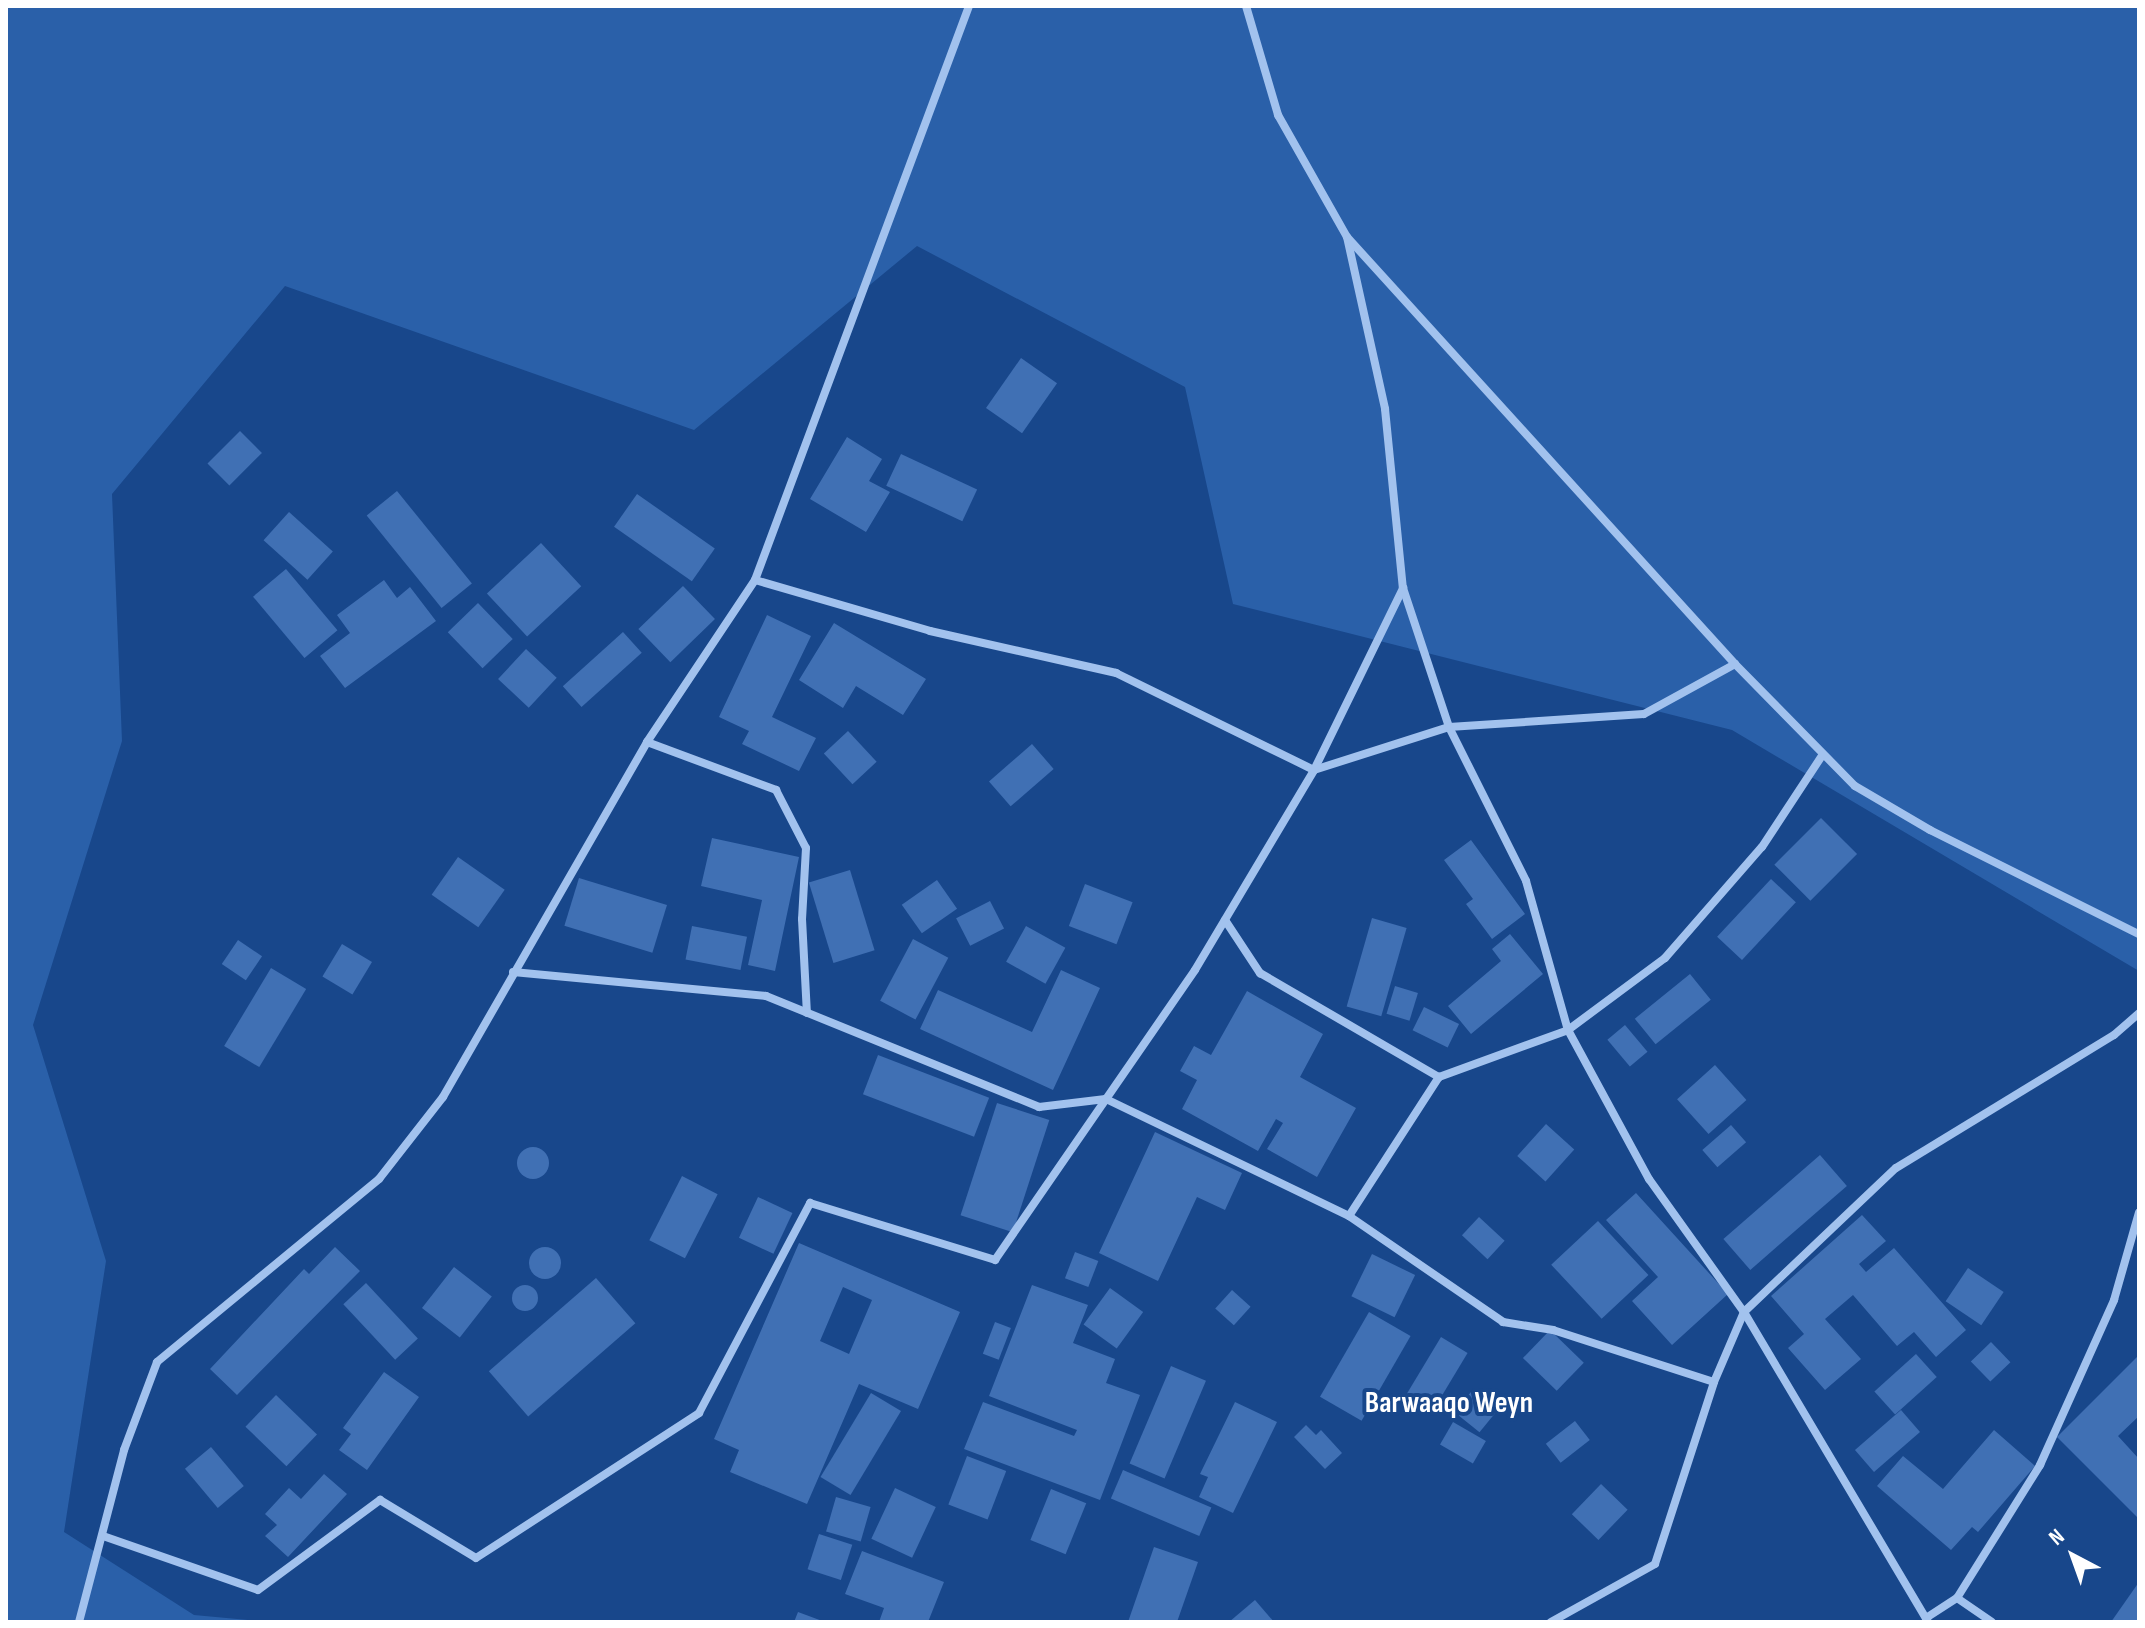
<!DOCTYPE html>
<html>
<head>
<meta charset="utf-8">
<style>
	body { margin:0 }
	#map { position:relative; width:2145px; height:1628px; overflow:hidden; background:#18478b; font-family:"Sofia Sans Condensed",sans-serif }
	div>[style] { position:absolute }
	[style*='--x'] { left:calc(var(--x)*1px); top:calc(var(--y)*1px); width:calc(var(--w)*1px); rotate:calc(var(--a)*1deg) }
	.green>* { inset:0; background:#2a60a9 }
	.building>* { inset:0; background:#4070b4; transform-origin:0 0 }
	.round { border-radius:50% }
	.street>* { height:8px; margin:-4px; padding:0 4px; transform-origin:4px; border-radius:4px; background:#a2c2ee }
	span { translate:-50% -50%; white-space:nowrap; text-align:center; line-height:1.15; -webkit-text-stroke:8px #18478b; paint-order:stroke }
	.quarter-label { font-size:30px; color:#fff; font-weight:700 }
	.frame { position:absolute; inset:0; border:8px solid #fff; pointer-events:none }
	.north { position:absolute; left:2033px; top:1516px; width:80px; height:80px; -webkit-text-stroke:6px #18478b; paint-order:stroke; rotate:319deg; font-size:22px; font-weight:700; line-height:32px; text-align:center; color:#fff }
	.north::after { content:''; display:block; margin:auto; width:28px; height:36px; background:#fff; clip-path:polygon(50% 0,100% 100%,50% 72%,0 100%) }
</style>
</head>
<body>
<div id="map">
	<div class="green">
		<div style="clip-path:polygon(6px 6px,2139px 6px,2139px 971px,1732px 730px,1233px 604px,1185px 387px,917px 246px,694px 430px,285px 286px,112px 494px,122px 741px,33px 1025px,106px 1261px,64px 1532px,194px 1615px,271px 1622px,6px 1622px)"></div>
	</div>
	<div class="building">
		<div style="left:1021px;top:358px;width:44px;height:61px;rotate:35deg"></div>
		<div style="left:240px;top:431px;width:31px;height:46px;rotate:45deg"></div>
		<div style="clip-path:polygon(847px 437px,882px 459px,869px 481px,890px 492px,866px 532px,810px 499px)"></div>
		<div style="left:901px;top:454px;width:84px;height:35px;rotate:25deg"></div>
		<div style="left:397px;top:491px;width:119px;height:39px;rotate:51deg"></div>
		<div style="left:637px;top:494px;width:95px;height:40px;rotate:35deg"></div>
		<div style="left:289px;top:512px;width:59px;height:38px;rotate:42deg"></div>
		<div style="left:541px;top:543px;width:59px;height:74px;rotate:47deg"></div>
		<div style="left:286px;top:569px;width:80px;height:43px;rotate:50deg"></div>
		<div style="clip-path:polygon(384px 580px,397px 598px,410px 587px,436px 621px,345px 688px,320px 656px,350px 633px,337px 615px)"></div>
		<div style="left:683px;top:586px;width:46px;height:62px;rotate:46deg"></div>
		<div style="left:478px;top:603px;width:50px;height:42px;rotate:46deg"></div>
		<div style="clip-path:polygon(767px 615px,811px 636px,772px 717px,816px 738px,799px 771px,742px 744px,749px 731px,719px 717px)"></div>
		<div style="clip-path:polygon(834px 623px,926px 679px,903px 715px,856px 686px,843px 708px,799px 680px)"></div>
		<div style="left:623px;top:632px;width:28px;height:81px;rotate:48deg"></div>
		<div style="left:526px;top:649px;width:42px;height:41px;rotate:43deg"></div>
		<div style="left:848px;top:731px;width:42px;height:33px;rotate:47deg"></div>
		<div style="left:1032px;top:744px;width:33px;height:57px;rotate:49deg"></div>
		<div style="left:1821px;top:818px;width:51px;height:66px;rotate:45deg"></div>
		<div style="clip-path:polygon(712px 838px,799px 857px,775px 971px,748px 965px,762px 900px,701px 886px)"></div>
		<div style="clip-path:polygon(1471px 840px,1525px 914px,1492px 939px,1466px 904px,1473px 899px,1444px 860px)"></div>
		<div style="left:458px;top:857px;width:57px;height:46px;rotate:35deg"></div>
		<div style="left:850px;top:870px;width:84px;height:43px;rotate:73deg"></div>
		<div style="left:579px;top:878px;width:92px;height:50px;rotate:17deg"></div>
		<div style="left:1771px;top:879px;width:34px;height:79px;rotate:43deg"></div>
		<div style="left:937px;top:880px;width:35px;height:43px;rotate:55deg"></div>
		<div style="left:1085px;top:884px;width:51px;height:45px;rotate:21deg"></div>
		<div style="left:990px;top:901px;width:31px;height:38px;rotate:63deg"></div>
		<div style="left:1372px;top:918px;width:36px;height:92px;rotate:16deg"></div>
		<div style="left:692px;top:926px;width:56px;height:34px;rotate:11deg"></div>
		<div style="left:1026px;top:926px;width:45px;height:41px;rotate:29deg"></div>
		<div style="clip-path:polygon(1510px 934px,1543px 974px,1471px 1034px,1448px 1006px,1501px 961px,1492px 949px)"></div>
		<div style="left:913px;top:939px;width:40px;height:70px;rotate:28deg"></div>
		<div style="left:238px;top:940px;width:29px;height:29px;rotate:34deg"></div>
		<div style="left:342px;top:944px;width:35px;height:38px;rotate:31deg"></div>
		<div style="left:271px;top:968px;width:41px;height:91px;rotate:31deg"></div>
		<div style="clip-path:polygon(1061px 970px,1100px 988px,1053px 1090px,920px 1029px,938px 990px,1032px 1032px)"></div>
		<div style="left:1690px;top:974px;width:33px;height:71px;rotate:51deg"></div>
		<div style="left:1395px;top:986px;width:24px;height:29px;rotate:17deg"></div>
		<div style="clip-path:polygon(1247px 991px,1323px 1034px,1300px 1077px,1356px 1108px,1317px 1177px,1267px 1149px,1283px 1123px,1276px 1119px,1258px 1151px,1182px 1109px,1197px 1080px,1180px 1071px,1194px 1046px,1211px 1055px)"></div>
		<div style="left:1424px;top:1007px;width:39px;height:26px;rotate:26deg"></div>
		<div style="left:1625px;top:1025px;width:35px;height:23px;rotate:50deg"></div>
		<div style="left:878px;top:1055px;width:119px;height:42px;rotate:21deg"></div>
		<div style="left:1715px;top:1065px;width:47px;height:51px;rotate:48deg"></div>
		<div style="left:997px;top:1103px;width:55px;height:118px;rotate:18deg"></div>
		<div style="left:1546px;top:1124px;width:38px;height:43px;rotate:42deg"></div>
		<div style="left:1731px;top:1125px;width:23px;height:38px;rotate:49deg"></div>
		<div style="clip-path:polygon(1155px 1132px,1242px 1173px,1225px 1210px,1197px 1197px,1158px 1281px,1099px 1253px)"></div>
		<div class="round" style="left:517px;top:1147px;width:32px;height:32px"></div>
		<div style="left:1820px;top:1155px;width:41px;height:128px;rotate:49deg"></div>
		<div style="left:682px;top:1176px;width:40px;height:72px;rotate:27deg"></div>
		<div style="clip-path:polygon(1636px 1193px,1728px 1294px,1672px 1345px,1632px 1301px,1658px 1277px,1606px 1220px)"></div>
		<div style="left:758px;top:1197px;width:38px;height:45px;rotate:25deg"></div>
		<div style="clip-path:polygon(1862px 1215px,1886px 1241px,1859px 1264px,1866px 1272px,1894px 1248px,1966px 1330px,1936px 1357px,1914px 1332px,1897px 1346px,1853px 1295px,1825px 1319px,1861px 1359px,1825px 1390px,1788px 1348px,1804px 1334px,1771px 1296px)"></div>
		<div style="left:1479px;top:1217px;width:35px;height:25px;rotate:43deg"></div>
		<div style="left:1598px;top:1221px;width:74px;height:64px;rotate:47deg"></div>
		<div style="clip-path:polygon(evenodd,799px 1243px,960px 1312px,918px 1409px,859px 1384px,807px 1504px,730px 1472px,739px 1450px,714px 1439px,799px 1243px,843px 1287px,872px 1300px,849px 1354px,820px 1341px,843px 1287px)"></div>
		<div style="clip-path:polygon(335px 1247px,360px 1271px,237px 1395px,210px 1369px,304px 1269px,309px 1274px)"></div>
		<div class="round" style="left:529px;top:1247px;width:32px;height:32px"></div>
		<div style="left:1075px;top:1252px;width:25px;height:28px;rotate:21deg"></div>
		<div style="left:1372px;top:1254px;width:48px;height:47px;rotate:26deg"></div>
		<div style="left:454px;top:1267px;width:48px;height:52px;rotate:38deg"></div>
		<div style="left:1968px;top:1268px;width:43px;height:40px;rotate:34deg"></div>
		<div style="left:596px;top:1278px;width:60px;height:142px;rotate:49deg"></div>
		<div style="left:366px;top:1283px;width:76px;height:31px;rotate:47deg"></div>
		<div class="round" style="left:512px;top:1285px;width:26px;height:26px"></div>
		<div style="clip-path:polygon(1032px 1285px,1088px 1305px,1073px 1343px,1115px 1359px,1106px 1383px,1140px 1395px,1100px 1500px,964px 1449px,983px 1402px,1074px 1436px,1077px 1430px,989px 1396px)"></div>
		<div style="left:1110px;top:1288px;width:41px;height:45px;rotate:36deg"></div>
		<div style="left:1232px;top:1290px;width:25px;height:25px;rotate:42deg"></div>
		<div style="left:1369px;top:1312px;width:48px;height:98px;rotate:30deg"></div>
		<div style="left:995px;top:1322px;width:17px;height:34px;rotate:21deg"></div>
		<div style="left:1550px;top:1330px;width:47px;height:39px;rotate:44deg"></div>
		<div style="left:1441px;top:1337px;width:31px;height:66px;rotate:31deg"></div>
		<div style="left:1991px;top:1342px;width:28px;height:28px;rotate:46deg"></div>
		<div style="left:1916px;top:1354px;width:31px;height:56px;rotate:48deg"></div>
		<div style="clip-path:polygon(2139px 1355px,2139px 1416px,2118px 1436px,2139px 1459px,2139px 1519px,2057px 1437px)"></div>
		<div style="left:1171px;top:1366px;width:38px;height:106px;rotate:23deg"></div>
		<div style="clip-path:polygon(384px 1372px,419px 1397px,367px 1470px,339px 1450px,351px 1434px,343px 1428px)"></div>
		<div style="left:1471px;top:1392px;width:32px;height:26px;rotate:39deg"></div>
		<div style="left:871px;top:1393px;width:35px;height:98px;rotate:31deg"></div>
		<div style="left:276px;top:1395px;width:57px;height:44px;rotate:44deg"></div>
		<div style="clip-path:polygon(1235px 1402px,1277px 1422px,1233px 1513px,1199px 1497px,1208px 1477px,1200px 1474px)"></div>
		<div style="left:1901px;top:1410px;width:29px;height:61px;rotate:49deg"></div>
		<div style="left:1575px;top:1421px;width:24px;height:37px;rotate:52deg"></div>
		<div style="left:1453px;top:1422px;width:38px;height:26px;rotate:30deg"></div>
		<div style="clip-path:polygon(1306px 1425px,1316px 1435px,1321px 1430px,1342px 1453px,1325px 1469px,1294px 1437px)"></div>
		<div style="clip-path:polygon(1994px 1430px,2035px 1466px,1978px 1532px,1972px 1527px,1951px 1550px,1877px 1486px,1903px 1456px,1943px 1489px)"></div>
		<div style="left:211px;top:1447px;width:51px;height:34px;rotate:50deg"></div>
		<div style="left:967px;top:1456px;width:42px;height:52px;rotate:21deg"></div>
		<div style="left:1123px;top:1470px;width:96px;height:31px;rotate:23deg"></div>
		<div style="clip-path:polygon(324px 1474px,347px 1494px,288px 1557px,265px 1536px,277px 1525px,265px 1514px,289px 1488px,301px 1499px)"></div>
		<div style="left:1601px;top:1484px;width:37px;height:42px;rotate:44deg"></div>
		<div style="left:895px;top:1488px;width:45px;height:56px;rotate:25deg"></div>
		<div style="left:1051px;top:1489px;width:38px;height:55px;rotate:22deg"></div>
		<div style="left:836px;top:1497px;width:36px;height:36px;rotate:16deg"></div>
		<div style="left:819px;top:1534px;width:35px;height:37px;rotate:18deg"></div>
		<div style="clip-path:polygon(1154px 1547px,1198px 1562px,1177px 1622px,1128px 1622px)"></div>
		<div style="clip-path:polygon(862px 1551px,944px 1582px,928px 1622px,879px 1622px,884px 1608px,845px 1594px)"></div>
		<div style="clip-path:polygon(2139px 1582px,2139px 1622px,2111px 1622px)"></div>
		<div style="clip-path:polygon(1255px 1600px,1274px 1622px,1229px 1622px)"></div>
		<div style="clip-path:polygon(798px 1612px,825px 1622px,794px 1622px)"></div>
	</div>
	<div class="street">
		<div style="--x:1246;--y:6;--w:114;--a:73.6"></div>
		<div style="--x:1278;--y:115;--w:140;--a:60.5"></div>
		<div style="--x:1347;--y:237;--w:577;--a:47.74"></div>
		<div style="--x:1735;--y:664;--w:171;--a:45.5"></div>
		<div style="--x:1855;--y:786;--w:87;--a:30.4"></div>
		<div style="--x:1930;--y:830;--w:233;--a:26.5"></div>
		<div style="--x:1347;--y:237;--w:176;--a:77.5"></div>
		<div style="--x:1385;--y:409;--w:180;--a:84.3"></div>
		<div style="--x:1403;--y:588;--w:146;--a:71.7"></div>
		<div style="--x:1449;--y:727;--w:172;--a:63.4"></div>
		<div style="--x:1526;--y:881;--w:155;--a:74.3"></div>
		<div style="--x:1568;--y:1030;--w:170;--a:61.5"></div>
		<div style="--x:1649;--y:1179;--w:163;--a:54.5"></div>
		<div style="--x:1744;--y:1312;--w:360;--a:59.3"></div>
		<div style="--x:755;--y:580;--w:182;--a:16.2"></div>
		<div style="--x:930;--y:631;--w:191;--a:12.7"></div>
		<div style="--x:1116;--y:673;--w:220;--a:26.1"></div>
		<div style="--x:1314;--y:770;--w:142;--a:-17.7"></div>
		<div style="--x:1449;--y:727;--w:195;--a:-3.8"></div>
		<div style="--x:1644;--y:714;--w:104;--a:-28.8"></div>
		<div style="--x:647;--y:742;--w:138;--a:20.4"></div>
		<div style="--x:776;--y:790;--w:65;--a:62.7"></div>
		<div style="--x:806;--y:848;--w:71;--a:93.2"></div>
		<div style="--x:802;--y:919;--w:94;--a:87"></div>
		<div style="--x:1225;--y:920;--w:64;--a:56.6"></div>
		<div style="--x:1260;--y:973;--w:207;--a:30.2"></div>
		<div style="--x:513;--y:972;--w:254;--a:5.4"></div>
		<div style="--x:766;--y:996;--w:295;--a:22.1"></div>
		<div style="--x:1039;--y:1107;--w:67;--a:-6.8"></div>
		<div style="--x:1106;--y:1099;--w:270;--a:25.7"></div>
		<div style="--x:1349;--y:1216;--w:187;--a:34.5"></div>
		<div style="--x:1503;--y:1322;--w:51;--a:9.1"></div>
		<div style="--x:1553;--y:1330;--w:169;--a:17.9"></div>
		<div style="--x:1349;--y:1216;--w:166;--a:-57.1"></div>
		<div style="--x:1439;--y:1077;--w:137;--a:-20"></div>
		<div style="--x:1568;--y:1030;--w:121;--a:-36.6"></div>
		<div style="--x:1665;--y:958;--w:147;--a:-48.9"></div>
		<div style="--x:1762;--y:847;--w:111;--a:-56.7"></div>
		<div style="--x:103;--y:1536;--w:164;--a:19.2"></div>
		<div style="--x:258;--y:1590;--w:152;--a:-36.4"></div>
		<div style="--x:380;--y:1500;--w:112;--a:31.1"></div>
		<div style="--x:476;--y:1558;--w:266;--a:-33"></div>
		<div style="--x:699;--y:1413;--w:238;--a:-62.1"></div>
		<div style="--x:810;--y:1203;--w:194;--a:17.1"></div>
		<div style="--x:995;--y:1260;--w:352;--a:-55.4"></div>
		<div style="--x:1195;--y:970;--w:233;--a:-59.2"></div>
		<div style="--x:1314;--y:770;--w:203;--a:-63.9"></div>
		<div style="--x:1957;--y:1598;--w:157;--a:-58"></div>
		<div style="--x:2040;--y:1465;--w:181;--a:-65.8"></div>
		<div style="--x:2114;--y:1300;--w:91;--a:-74.1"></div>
		<div style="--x:1926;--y:1618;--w:37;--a:-33"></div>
		<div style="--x:1957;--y:1598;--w:42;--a:34.4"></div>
		<div style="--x:79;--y:1622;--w:178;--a:-75.3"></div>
		<div style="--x:124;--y:1450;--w:94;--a:-69.4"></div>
		<div style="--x:157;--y:1362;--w:288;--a:-39.5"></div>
		<div style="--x:379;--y:1179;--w:104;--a:-52"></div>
		<div style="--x:443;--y:1097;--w:409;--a:-60.1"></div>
		<div style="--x:647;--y:742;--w:195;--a:-56.3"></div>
		<div style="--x:755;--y:580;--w:613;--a:-69.55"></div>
		<div style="--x:1551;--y:1622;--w:119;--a:-29.1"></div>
		<div style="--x:1655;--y:1564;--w:191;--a:-72"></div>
		<div style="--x:1714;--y:1382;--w:76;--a:-66.8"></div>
		<div style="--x:1744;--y:1312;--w:209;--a:-43.5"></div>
		<div style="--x:1896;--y:1168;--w:255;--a:-31.4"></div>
		<div style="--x:2114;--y:1035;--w:33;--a:-41"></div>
	</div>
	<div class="quarter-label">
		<span style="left:1449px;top:1403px">Barwaaqo Weyn</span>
	</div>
	<div class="frame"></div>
	<div class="north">N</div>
</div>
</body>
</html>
